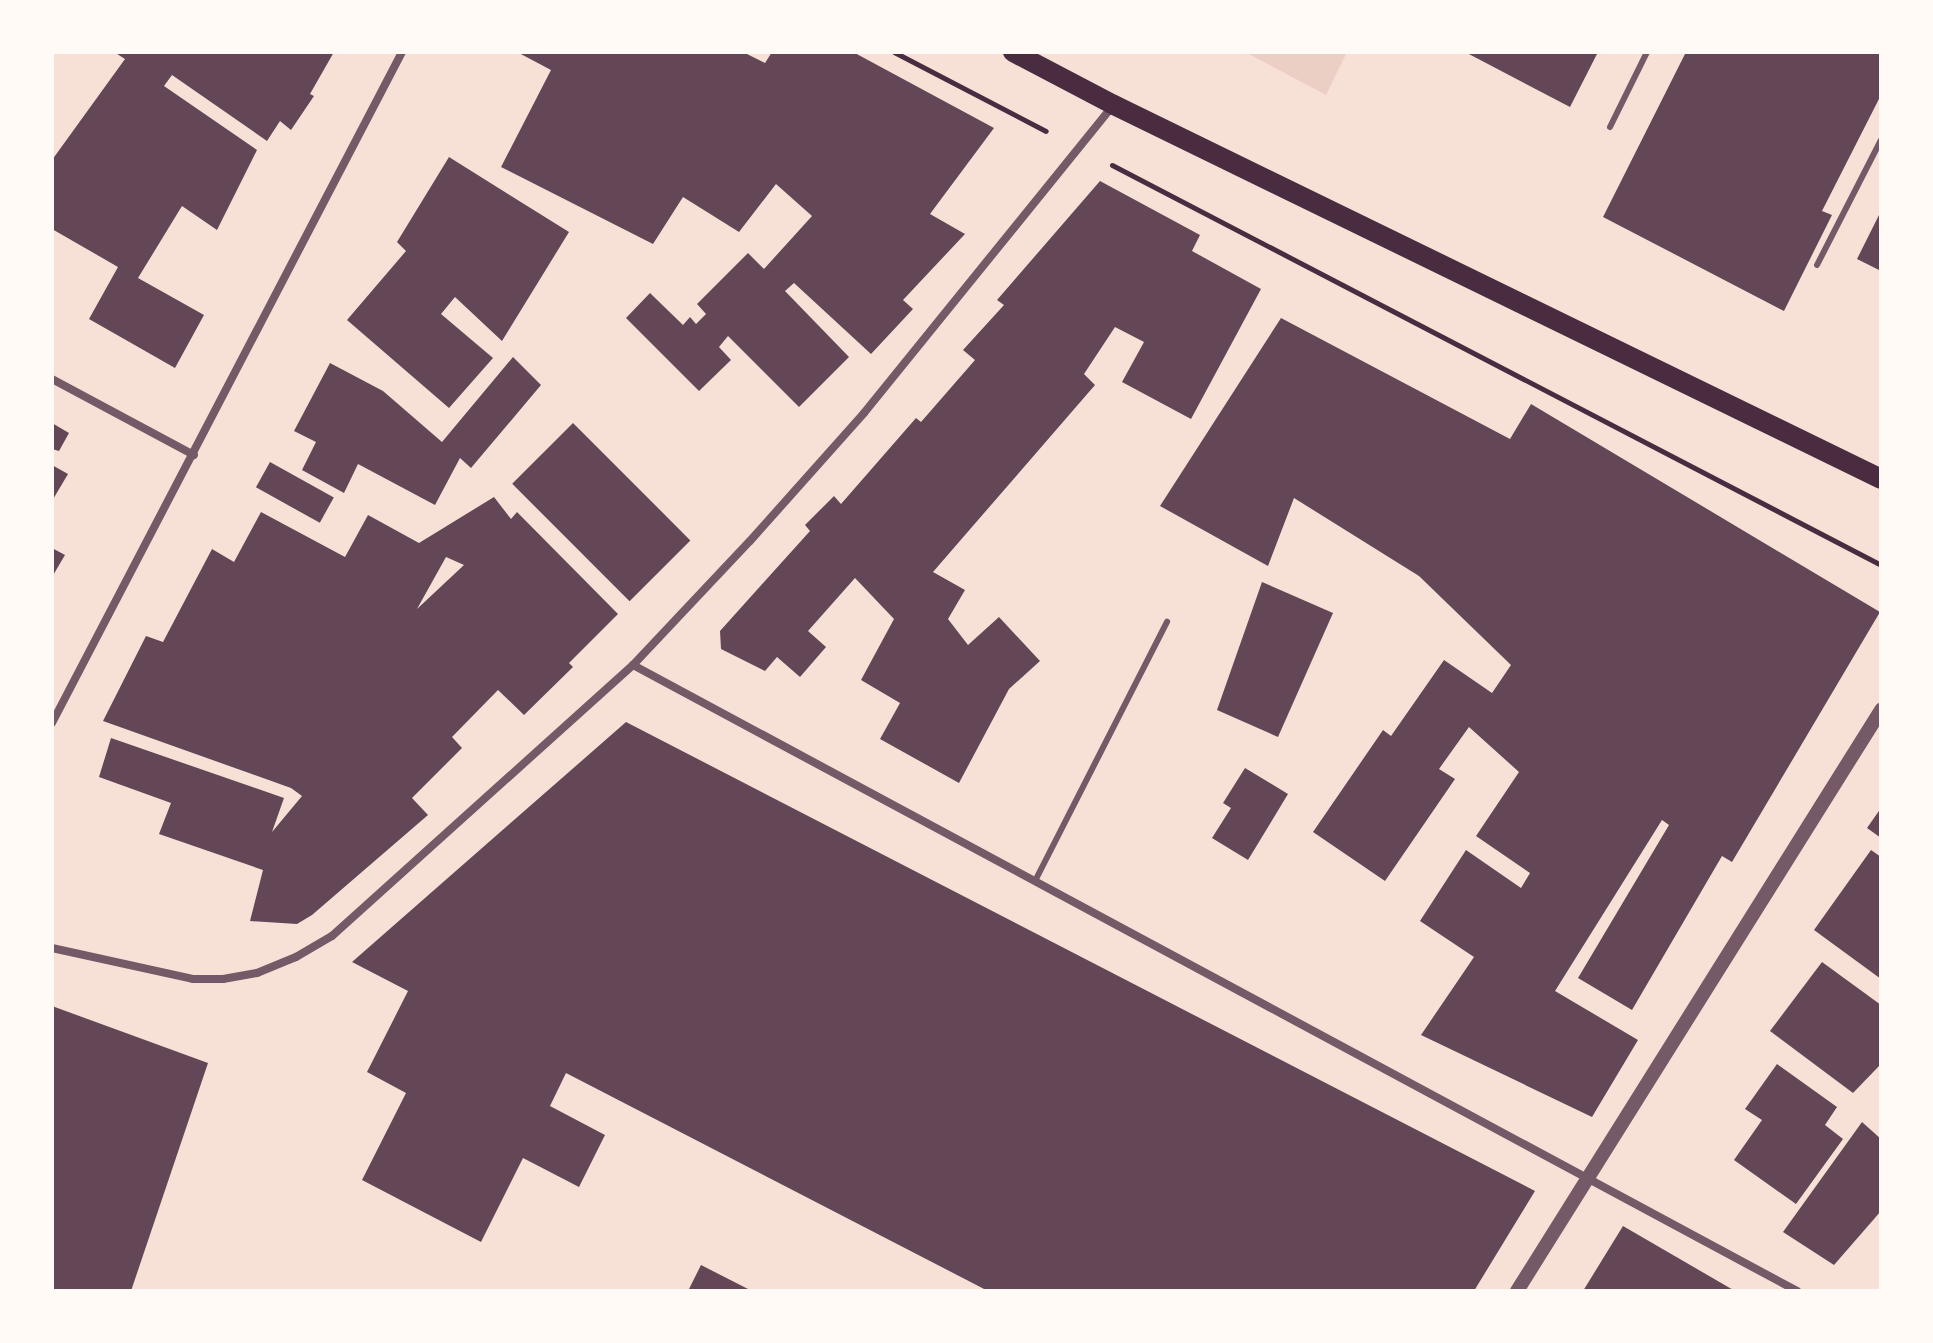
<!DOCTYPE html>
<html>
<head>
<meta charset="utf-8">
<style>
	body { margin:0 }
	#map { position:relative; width:1933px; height:1343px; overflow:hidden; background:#f7e1d7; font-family:"Archivo Narrow",sans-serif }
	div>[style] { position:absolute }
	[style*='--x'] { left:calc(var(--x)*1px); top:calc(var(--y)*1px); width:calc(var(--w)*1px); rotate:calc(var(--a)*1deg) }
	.green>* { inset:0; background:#ebcfc5 }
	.building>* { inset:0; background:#644757; transform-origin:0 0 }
	.path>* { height:5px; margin:-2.5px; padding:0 2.5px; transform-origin:2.5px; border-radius:2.5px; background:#4a2c40 }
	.service>* { height:6px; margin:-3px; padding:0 3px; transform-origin:3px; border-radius:3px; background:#755966 }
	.minor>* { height:8px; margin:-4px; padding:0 4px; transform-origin:4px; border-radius:4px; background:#755966 }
	.tertiary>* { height:14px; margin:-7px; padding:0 7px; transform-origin:7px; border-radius:7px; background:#755966 }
	.primary>* { height:20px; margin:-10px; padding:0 10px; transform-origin:10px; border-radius:10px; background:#4a2c40 }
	span { translate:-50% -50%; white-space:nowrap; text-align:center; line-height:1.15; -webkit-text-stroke:6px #fffaf5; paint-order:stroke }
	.frame { position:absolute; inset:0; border:54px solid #fffaf5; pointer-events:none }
</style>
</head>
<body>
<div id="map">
	<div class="green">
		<div style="clip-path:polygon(1245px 52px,1347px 52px,1326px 95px)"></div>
	</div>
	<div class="building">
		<div style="clip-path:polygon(114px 52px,334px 52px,310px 94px,314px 96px,291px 130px,280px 121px,267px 141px,172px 75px,164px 86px,257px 150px,217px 230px,182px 206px,138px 278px,204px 315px,175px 368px,89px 319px,118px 267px,52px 229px,52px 160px,125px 59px)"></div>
		<div style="clip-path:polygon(517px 52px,743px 52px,765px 63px,772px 52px,853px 52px,994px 128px,930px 214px,965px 234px,903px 300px,913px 309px,871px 354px,794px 283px,785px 291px,849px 357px,799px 407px,728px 336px,719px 347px,731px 360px,699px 391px,626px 318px,650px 293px,683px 325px,690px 317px,696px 324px,706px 314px,697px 304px,748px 253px,764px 269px,812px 216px,776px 184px,739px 232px,683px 197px,653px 244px,501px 167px,551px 70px)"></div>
		<div style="clip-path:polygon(1465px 52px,1598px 52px,1570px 107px)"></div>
		<div style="clip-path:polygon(1686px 52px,1881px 52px,1881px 95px,1822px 211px,1832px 215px,1784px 311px,1603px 217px)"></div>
		<div style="clip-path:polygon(449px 157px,569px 232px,502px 341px,455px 297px,441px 314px,493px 358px,449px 408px,347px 320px,406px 251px,397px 242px)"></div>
		<div style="clip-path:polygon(1100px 181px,1200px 235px,1192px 251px,1261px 289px,1191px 419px,1122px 382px,1144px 342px,1115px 327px,1084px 374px,1095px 385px,933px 572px,965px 590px,948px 619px,968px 645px,999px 617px,1040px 661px,1009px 689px,959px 783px,880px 739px,900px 703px,861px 680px,894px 619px,855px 578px,808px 631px,826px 647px,800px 677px,777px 657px,765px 671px,721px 649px,720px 631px,810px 531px,805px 525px,834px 496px,841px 504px,916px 418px,921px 422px,975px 360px,963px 350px,1004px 305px,997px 300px)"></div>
		<div style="clip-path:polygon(1881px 211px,1881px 271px,1857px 259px)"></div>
		<div style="clip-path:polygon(1281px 318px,1510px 439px,1531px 404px,1880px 612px,1732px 862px,1722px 856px,1632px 1010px,1578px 978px,1669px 825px,1662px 820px,1555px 991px,1638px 1040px,1592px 1117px,1421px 1035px,1474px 957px,1420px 921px,1466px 850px,1521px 888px,1530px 873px,1476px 836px,1519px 772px,1469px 727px,1439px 769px,1455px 779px,1385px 881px,1313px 832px,1383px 730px,1391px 736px,1444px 660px,1492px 693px,1511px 665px,1419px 576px,1294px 498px,1268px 566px,1160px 506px)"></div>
		<div style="clip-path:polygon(513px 357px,541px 385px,471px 468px,460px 458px,435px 505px,358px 464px,344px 493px,302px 470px,316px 442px,294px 431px,330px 363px,383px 391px,442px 442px)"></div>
		<div style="clip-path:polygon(52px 423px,69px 433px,59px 451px,52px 449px)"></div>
		<div style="left:573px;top:423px;width:166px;height:86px;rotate:45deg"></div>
		<div style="left:270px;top:462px;width:73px;height:29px;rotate:29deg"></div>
		<div style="clip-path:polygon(52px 465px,68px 474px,52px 501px)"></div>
		<div style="clip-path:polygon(evenodd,494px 497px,511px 519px,517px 512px,618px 614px,569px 663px,573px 667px,524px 715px,498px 690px,452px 737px,462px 748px,412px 798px,428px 815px,312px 915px,297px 924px,250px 921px,263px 870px,159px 834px,171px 803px,99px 777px,111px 738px,284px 798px,272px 832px,302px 796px,291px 788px,103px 721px,146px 636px,163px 642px,212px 549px,234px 562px,261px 512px,345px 557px,368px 515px,419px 543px,494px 497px,446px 557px,464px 565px,417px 609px,446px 557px)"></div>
		<div style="clip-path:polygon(52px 548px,65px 555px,52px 577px)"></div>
		<div style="clip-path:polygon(1262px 582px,1333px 613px,1278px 737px,1217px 710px)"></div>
		<div style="clip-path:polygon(626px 722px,1535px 1191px,1474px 1291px,988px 1291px,566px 1073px,550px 1106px,605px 1135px,579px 1187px,523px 1158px,481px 1242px,362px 1180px,406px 1093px,367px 1072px,408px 991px,352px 962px)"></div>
		<div style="clip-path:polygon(1245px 768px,1288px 794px,1248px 860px,1212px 838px,1231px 808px,1223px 803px)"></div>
		<div style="clip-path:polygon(1881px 808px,1881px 838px,1867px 828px)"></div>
		<div style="clip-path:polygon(1871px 850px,1881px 857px,1881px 979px,1814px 930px)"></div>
		<div style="clip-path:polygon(1822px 962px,1881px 1005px,1881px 1064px,1853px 1093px,1770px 1031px)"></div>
		<div style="clip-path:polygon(52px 1006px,208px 1063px,131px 1291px,52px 1291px)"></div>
		<div style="clip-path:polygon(1777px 1064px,1837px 1107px,1825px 1125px,1843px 1139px,1796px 1204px,1734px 1160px,1762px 1120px,1745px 1109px)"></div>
		<div style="clip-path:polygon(1862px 1122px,1881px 1139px,1881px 1211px,1834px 1265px,1783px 1232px)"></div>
		<div style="clip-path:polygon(1623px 1226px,1735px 1291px,1583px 1291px)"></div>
		<div style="clip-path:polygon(701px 1265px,752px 1291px,688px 1291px)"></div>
	</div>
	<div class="path">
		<div style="--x:894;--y:52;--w:171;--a:27.5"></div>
		<div style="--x:1112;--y:165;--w:867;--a:27.48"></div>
	</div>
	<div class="service">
		<div style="--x:1610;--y:127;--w:84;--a:-63.7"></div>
		<div style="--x:1817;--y:265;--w:140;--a:-62.9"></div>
		<div style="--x:1035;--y:881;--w:291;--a:-63"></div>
	</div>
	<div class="minor">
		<div style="--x:52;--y:379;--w:161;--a:28.2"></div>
		<div style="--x:633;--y:665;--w:1322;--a:28.27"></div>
		<div style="--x:52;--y:723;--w:757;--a:-62.45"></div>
		<div style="--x:52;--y:948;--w:144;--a:12.4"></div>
		<div style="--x:193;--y:979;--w:30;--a:0"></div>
		<div style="--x:223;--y:979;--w:35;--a:-10"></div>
		<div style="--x:257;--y:973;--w:42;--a:-22.3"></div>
		<div style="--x:296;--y:957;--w:42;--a:-30.3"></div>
		<div style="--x:332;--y:936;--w:405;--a:-42"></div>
		<div style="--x:633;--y:665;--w:170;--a:-46.7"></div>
		<div style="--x:750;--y:541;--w:171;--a:-48.3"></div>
		<div style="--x:864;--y:413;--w:395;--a:-51"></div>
	</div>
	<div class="tertiary">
		<div style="--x:1517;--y:1291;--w:686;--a:-57.93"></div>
	</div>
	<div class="primary">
		<div style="--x:1013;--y:52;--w:114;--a:27.7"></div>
		<div style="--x:1114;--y:105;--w:853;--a:25.99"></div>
	</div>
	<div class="frame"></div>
</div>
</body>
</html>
